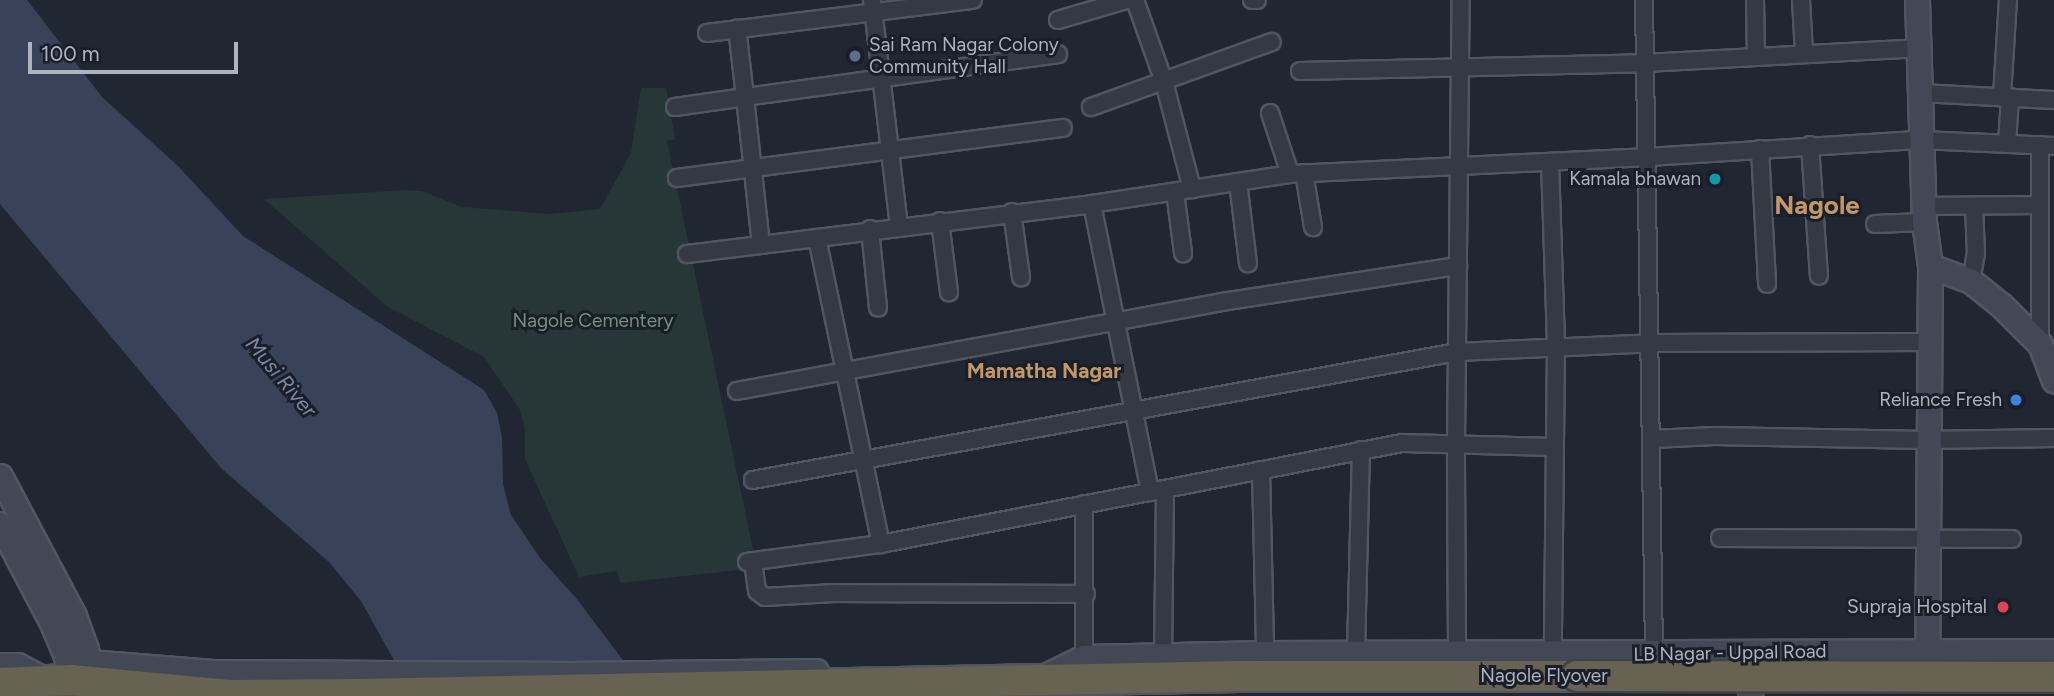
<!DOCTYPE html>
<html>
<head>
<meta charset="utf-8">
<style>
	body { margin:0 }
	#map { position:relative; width:2054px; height:696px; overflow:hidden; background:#212732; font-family:Figtree,sans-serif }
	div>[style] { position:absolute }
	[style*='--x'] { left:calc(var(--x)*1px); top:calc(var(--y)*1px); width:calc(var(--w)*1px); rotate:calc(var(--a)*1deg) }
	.green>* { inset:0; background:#273637 }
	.water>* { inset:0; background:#38435a }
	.roads { filter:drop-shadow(2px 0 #525661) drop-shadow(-2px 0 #525661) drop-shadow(0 2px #525661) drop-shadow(0 -2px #525661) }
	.street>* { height:16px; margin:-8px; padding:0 8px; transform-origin:8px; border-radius:8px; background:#343943 }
	.secondary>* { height:23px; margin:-11.5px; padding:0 11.5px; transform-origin:11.5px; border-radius:11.5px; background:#434856 }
	.highway>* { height:30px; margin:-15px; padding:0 15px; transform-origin:15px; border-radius:15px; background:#686252 }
	.bridges { filter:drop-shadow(2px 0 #3f434e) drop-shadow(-2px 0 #3f434e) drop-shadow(0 2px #3f434e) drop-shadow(0 -2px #3f434e) }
	.highway-bridge>* { height:30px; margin:-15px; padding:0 15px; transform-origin:15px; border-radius:15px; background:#686252 }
	.dots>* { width:19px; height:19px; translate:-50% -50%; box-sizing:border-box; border:4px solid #1a1e28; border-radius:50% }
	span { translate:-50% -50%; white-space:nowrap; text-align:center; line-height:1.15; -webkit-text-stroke:6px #1a1e28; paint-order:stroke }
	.poi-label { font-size:19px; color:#aeb3c0 }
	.left { translate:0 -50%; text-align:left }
	.right { translate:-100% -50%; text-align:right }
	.park-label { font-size:19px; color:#70937c }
	.street-label { font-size:19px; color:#aeb3c0 }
	.neighbourhood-label { font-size:21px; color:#c49866; font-weight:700 }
	.water-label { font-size:21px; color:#7a88a5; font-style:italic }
	.district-label { font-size:26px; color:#c49866; font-weight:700 }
	.scale { position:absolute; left:28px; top:42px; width:210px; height:32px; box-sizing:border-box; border:4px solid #aeb3c0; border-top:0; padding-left:9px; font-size:21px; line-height:24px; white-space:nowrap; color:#aeb3c0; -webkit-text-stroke:5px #1a1e28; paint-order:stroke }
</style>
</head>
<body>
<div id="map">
	<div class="green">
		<div style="clip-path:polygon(641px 88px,666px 88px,675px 139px,667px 141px,757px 568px,620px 583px,617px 571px,579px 577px,525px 459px,525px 430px,520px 410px,484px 357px,388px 307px,264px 199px,407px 190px,422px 191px,461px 207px,550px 214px,600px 209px,631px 153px)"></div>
	</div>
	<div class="water">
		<div style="clip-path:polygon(0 0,27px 0,102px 97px,178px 166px,243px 236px,484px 390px,497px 413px,502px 437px,503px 484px,511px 515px,540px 558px,576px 598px,650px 696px,414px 696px,361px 601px,329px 562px,221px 468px,0 204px)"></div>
	</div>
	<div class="roads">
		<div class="street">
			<div style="--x:872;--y:0;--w:229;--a:83.2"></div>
			<div style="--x:1135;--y:0;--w:87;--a:70.5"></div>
			<div style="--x:1164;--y:82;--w:111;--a:75.3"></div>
			<div style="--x:1252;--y:0;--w:5;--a:0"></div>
			<div style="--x:1644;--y:0;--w:654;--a:89.12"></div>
			<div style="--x:1755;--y:0;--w:57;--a:89"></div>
			<div style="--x:1801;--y:0;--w:54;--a:86.8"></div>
			<div style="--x:1058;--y:20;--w:71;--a:-16.4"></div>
			<div style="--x:707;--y:33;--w:268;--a:-7.1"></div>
			<div style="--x:1300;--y:71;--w:345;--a:-1.3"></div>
			<div style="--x:1645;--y:63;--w:273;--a:-3.1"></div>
			<div style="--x:1919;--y:93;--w:135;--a:3"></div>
			<div style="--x:2002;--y:97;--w:97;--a:-86.5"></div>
			<div style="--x:675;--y:107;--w:71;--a:-8.1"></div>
			<div style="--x:745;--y:97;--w:69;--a:-96.6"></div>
			<div style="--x:1091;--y:107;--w:192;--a:-19.8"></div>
			<div style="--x:1270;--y:113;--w:64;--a:71.8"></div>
			<div style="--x:2007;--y:144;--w:47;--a:-86.3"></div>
			<div style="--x:1810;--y:145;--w:131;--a:86.1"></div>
			<div style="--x:2040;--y:145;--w:199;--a:90"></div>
			<div style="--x:1760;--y:149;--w:135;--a:87"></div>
			<div style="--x:1550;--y:162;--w:185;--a:88.1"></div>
			<div style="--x:1556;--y:347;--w:306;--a:90.6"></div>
			<div style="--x:1304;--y:173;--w:55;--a:80.5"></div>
			<div style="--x:677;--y:178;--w:389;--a:-7.4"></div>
			<div style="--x:1238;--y:182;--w:82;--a:83"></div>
			<div style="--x:1175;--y:192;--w:62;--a:82.5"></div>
			<div style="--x:1092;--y:204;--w:294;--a:78.6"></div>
			<div style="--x:1923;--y:206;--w:116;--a:-0.5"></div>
			<div style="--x:1012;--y:212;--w:66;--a:82.1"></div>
			<div style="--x:940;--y:221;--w:72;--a:82.8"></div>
			<div style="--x:1875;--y:224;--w:49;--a:-2.3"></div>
			<div style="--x:870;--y:229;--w:79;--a:84.2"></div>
			<div style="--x:817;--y:238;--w:313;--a:78.2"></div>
			<div style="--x:761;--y:245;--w:149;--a:-96.2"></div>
			<div style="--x:745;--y:97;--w:316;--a:-7.8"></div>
			<div style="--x:687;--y:254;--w:408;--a:-7"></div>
			<div style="--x:1092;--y:204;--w:200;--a:-8.6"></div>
			<div style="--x:1290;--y:174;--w:358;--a:-2.7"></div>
			<div style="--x:1648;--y:157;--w:274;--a:-3.6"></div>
			<div style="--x:1921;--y:140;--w:133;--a:2.6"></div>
			<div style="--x:1971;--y:281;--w:27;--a:-80"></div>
			<div style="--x:1976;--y:254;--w:48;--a:-92.4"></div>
			<div style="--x:737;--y:391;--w:493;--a:-10.4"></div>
			<div style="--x:1222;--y:302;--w:239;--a:-8.7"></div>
			<div style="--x:1653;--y:439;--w:61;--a:-2.8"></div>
			<div style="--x:1714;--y:436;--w:212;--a:1.1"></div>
			<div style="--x:1926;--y:440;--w:128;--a:-0.9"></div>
			<div style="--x:1261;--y:470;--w:183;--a:88.7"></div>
			<div style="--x:753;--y:480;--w:716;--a:-10.3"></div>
			<div style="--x:1457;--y:352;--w:195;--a:-2.6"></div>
			<div style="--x:1652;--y:343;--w:277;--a:-0.2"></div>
			<div style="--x:1084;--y:504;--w:153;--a:90"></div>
			<div style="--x:1720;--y:538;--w:292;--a:0.2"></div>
			<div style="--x:747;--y:562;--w:135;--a:-7.7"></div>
			<div style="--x:881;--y:544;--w:531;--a:-10.97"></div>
			<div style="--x:1402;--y:443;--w:152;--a:1.5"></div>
			<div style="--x:753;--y:562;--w:29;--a:82"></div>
			<div style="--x:757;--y:591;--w:10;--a:37"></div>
			<div style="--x:765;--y:597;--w:69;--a:-3.3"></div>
			<div style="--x:834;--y:593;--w:252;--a:0.2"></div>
			<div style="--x:1356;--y:653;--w:203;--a:-88.6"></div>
			<div style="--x:1457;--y:653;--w:210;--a:-90.3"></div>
			<div style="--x:1456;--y:443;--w:443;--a:-89.4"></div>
			<div style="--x:1163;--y:656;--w:167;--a:-89.3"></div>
		</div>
		<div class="secondary">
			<div style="--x:1917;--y:0;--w:222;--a:88.2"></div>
			<div style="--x:1924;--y:222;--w:44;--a:82.2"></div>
			<div style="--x:1930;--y:266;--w:385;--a:90.4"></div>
			<div style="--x:1930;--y:266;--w:44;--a:20.1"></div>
			<div style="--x:1971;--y:281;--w:38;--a:39"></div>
			<div style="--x:2001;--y:305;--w:55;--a:45"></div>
			<div style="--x:2040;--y:344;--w:39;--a:69"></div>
			<div style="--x:0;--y:476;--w:158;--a:62.1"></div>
			<div style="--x:74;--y:616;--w:35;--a:70"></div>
			<div style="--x:86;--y:649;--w:27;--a:80"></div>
			<div style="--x:0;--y:524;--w:112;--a:62.3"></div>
			<div style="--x:52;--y:623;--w:33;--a:67"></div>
			<div style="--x:65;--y:653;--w:28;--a:77"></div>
			<div style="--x:1749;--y:660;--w:36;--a:88"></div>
			<div style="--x:0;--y:665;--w:17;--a:0"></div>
			<div style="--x:17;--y:665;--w:34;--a:28"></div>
			<div style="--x:68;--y:666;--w:21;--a:-11"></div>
			<div style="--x:89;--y:662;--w:124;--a:4.6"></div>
			<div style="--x:213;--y:672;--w:359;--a:0.3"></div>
			<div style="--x:572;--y:674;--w:244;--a:-0.7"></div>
			<div style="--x:1043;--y:677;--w:46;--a:-26"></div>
			<div style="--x:1084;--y:657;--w:181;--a:-1.3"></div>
			<div style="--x:1265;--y:653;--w:789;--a:-0.15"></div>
		</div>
		<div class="highway">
			<div style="--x:0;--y:683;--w:71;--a:-2.4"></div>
			<div style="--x:71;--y:680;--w:161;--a:5.4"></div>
			<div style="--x:231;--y:695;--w:128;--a:-0.4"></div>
			<div style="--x:359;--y:694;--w:880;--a:-1.17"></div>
			<div style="--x:1239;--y:676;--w:338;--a:0"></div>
		</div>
	</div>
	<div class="bridges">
		<div class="highway-bridge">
			<div style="--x:1577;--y:676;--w:477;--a:0.1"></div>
		</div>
	</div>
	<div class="dots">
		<div style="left:855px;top:56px;background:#5c6f8a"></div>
		<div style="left:1715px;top:179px;background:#0f9aa8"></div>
		<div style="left:2016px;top:400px;background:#3f7fe0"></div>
		<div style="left:2003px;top:607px;background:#e0444e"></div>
	</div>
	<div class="poi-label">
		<span class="left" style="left:869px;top:56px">Sai Ram Nagar Colony<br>Community Hall</span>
		<span class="right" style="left:1701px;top:179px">Kamala bhawan</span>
		<span class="right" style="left:2002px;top:400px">Reliance Fresh</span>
		<span class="right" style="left:1987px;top:607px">Supraja Hospital</span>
	</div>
	<div class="park-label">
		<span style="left:593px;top:321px">Nagole Cementery</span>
	</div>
	<div class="street-label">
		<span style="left:1730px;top:653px;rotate:-1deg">LB Nagar - Uppal Road</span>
		<span style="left:1544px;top:676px">Nagole Flyover</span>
	</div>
	<div class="neighbourhood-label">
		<span style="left:1044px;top:371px">Mamatha Nagar</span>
	</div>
	<div class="water-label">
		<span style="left:281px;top:377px;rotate:50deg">Musi River</span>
	</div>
	<div class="district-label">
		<span style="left:1817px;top:206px">Nagole</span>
	</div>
	<div class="scale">100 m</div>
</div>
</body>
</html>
